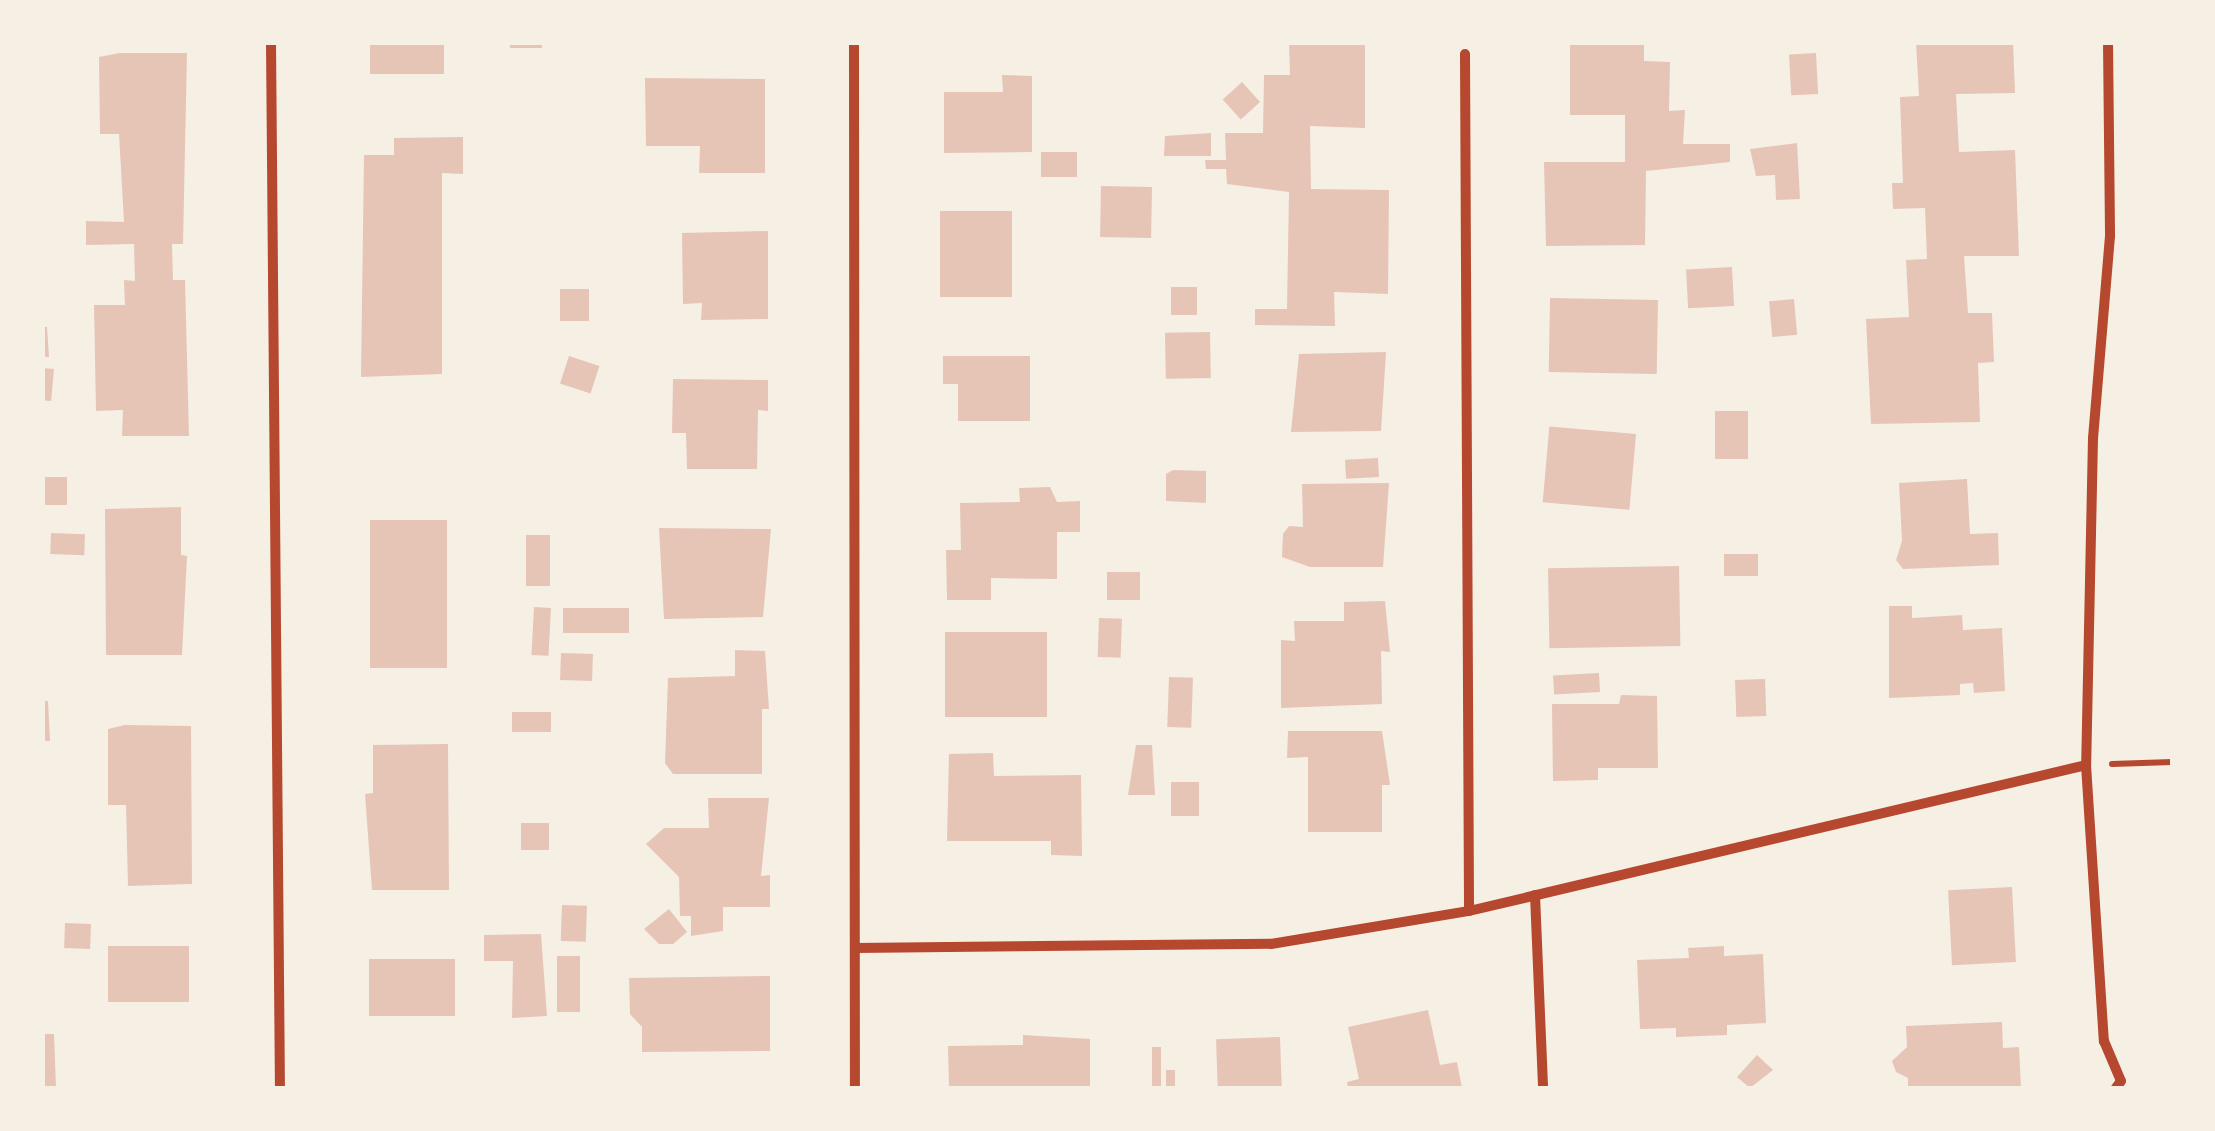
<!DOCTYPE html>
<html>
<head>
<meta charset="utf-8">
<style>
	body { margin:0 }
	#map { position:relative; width:2215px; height:1131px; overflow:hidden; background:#f6efe4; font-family:Barlow,sans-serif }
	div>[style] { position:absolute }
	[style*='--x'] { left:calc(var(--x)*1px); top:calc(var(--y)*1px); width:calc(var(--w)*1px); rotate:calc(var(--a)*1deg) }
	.building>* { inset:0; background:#e6c5b7; transform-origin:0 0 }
	.path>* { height:6px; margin:-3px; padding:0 3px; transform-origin:3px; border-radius:3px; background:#b5482f }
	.minor>* { height:10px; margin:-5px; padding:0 5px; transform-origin:5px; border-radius:5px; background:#b5482f }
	span { translate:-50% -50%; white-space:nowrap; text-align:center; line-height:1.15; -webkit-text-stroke:10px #f6efe4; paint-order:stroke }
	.frame { position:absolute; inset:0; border:45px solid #f6efe4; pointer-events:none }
</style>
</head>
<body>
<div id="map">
	<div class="building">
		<div style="left:370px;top:42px;width:74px;height:32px"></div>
		<div style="left:510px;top:42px;width:32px;height:6px"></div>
		<div style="clip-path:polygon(1289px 42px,1365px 42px,1365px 128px,1310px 126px,1311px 189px,1389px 190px,1388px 294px,1334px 292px,1335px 326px,1255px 325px,1255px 309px,1287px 309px,1289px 192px,1227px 184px,1226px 169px,1206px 169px,1205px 160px,1226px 160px,1225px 133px,1263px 133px,1264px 75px,1290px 75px)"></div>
		<div style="clip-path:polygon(1570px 42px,1644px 42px,1644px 61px,1670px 62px,1669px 111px,1685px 110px,1683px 144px,1730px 144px,1730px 162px,1646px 171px,1645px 245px,1546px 246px,1544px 162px,1625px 162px,1625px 115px,1570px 115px)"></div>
		<div style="clip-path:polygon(1916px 42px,2013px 42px,2015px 93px,1956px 94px,1959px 152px,2015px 150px,2019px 256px,1964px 256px,1968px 313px,1992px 313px,1994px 362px,1978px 363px,1980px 422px,1871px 424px,1866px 319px,1909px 317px,1906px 260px,1927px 259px,1925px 208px,1893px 209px,1892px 183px,1903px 183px,1900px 97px,1919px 96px)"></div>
		<div style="clip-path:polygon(120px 53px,187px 53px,183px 244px,172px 244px,173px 280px,185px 280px,189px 436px,122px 436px,123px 410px,96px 411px,94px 305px,125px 305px,124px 280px,135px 281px,134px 244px,86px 245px,86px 221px,124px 222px,119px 134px,100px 134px,99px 57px)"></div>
		<div style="left:1816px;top:53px;width:41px;height:27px;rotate:87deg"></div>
		<div style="clip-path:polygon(1002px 75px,1032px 76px,1032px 152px,944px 153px,944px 92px,1003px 92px)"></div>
		<div style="clip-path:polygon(645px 78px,765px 79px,765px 173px,699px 173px,700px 146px,646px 146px)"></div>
		<div style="left:1242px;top:82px;width:27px;height:26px;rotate:48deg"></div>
		<div style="clip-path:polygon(1211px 133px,1211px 156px,1164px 156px,1165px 136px)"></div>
		<div style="clip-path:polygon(463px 137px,463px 174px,442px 173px,442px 374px,361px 377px,364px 155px,394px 155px,394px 138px)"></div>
		<div style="clip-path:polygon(1797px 143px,1800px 199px,1776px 200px,1775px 175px,1756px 176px,1750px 149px)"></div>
		<div style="left:1041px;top:152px;width:36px;height:25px"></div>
		<div style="left:1101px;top:186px;width:51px;height:51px;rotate:1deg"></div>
		<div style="left:1012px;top:211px;width:86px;height:72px;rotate:90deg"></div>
		<div style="clip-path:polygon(768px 231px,768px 319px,701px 320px,702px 303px,683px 304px,682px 233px)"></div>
		<div style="left:1732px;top:267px;width:39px;height:46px;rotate:87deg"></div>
		<div style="left:1171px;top:287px;width:26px;height:28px"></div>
		<div style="left:560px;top:289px;width:29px;height:32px"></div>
		<div style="left:1794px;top:299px;width:36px;height:25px;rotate:85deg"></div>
		<div style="left:1658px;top:300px;width:74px;height:108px;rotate:91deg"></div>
		<div style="clip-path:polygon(42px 327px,47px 327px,49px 357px,42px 357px)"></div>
		<div style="left:1210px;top:332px;width:46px;height:45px;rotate:89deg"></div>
		<div style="clip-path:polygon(1386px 352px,1381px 431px,1291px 432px,1299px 354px)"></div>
		<div style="left:569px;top:356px;width:32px;height:29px;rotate:18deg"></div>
		<div style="clip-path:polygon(943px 356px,1030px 356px,1030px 421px,958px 421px,958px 384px,943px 384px)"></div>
		<div style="left:42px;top:368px;width:12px;height:32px;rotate:5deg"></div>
		<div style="clip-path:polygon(673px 379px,768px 380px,768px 411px,758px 410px,757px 469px,687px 469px,686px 433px,672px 433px)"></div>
		<div style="left:1715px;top:411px;width:33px;height:48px"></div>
		<div style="left:1636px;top:434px;width:76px;height:87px;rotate:95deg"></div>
		<div style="left:1378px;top:458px;width:19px;height:33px;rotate:87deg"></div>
		<div style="clip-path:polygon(1173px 470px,1206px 471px,1206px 503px,1166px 501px,1166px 474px)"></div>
		<div style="left:42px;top:477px;width:25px;height:28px"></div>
		<div style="clip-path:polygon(1967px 479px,1970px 534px,1998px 533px,1999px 565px,1903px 569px,1896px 560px,1902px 541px,1899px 483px)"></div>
		<div style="clip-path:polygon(1389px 483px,1383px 567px,1310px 567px,1282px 557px,1283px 534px,1289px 526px,1303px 527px,1302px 484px)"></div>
		<div style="clip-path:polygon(1050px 487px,1057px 502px,1080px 501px,1080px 532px,1057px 532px,1057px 579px,991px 578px,991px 600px,947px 600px,946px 550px,961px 550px,960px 503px,1020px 502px,1019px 488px)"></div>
		<div style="clip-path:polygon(181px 507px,181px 555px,187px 556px,182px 655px,106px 655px,105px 509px)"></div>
		<div style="left:447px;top:520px;width:148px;height:77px;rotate:90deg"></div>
		<div style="clip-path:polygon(659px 528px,771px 529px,763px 617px,664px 619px)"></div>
		<div style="left:51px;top:533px;width:34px;height:21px;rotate:2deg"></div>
		<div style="left:526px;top:535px;width:24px;height:51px"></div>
		<div style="left:1724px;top:554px;width:34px;height:22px"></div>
		<div style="left:1679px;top:566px;width:80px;height:131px;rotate:89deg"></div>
		<div style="left:1107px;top:572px;width:33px;height:28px"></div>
		<div style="clip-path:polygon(1385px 601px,1390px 652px,1381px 651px,1382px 704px,1281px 708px,1281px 640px,1295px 641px,1294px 621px,1344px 621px,1344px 602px)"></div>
		<div style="clip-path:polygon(1889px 606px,1912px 606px,1912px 618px,1962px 615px,1963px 630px,2002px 628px,2005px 691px,1974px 693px,1973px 683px,1960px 684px,1960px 695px,1889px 698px)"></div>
		<div style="left:534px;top:607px;width:17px;height:48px;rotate:3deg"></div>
		<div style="left:629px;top:608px;width:25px;height:66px;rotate:90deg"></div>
		<div style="left:1099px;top:618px;width:23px;height:39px;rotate:2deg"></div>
		<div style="left:945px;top:632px;width:102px;height:85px"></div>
		<div style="clip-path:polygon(735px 650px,765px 651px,769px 709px,762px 709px,762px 774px,673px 774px,665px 763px,668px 678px,735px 676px)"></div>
		<div style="left:561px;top:653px;width:32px;height:27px;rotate:2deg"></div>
		<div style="left:1599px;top:673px;width:19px;height:46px;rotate:87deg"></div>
		<div style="left:1169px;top:677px;width:24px;height:50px;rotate:2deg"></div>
		<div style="left:1765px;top:679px;width:37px;height:30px;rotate:88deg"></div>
		<div style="clip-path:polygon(1621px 695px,1657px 696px,1658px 768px,1598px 768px,1598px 780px,1553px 781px,1552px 704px,1619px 704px)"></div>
		<div style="clip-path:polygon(42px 701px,48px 701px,50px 741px,42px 741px)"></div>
		<div style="left:551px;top:712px;width:20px;height:39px;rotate:90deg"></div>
		<div style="clip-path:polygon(125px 725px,191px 726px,192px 884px,128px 886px,126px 805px,108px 805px,108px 729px)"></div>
		<div style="clip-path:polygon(1288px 731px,1382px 731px,1390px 785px,1382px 785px,1382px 832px,1308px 832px,1308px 757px,1287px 758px)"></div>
		<div style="clip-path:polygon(448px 744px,449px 890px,372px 890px,365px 794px,373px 793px,373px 745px)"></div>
		<div style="clip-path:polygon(1136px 745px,1152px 745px,1155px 795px,1128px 795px)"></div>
		<div style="clip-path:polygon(993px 753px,994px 776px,1081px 775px,1082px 856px,1051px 855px,1051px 841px,947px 841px,949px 754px)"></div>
		<div style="left:1171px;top:782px;width:28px;height:34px"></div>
		<div style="clip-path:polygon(708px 798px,769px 798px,761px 876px,770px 875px,770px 907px,723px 907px,723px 931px,691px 936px,691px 916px,680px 916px,679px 877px,646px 844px,664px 828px,709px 828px)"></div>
		<div style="left:521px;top:823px;width:28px;height:27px"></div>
		<div style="left:2012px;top:887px;width:75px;height:64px;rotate:87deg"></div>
		<div style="left:562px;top:905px;width:25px;height:36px;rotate:2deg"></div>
		<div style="clip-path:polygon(669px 909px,687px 932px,673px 944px,659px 944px,644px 929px)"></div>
		<div style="left:65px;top:923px;width:26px;height:25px;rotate:2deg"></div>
		<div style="clip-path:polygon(541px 934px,547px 1016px,512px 1018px,513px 961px,484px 961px,484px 935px)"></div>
		<div style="left:108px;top:946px;width:81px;height:56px"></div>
		<div style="clip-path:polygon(1724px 946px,1724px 956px,1763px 954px,1766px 1023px,1727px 1025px,1727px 1035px,1676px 1037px,1676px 1028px,1640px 1029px,1637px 960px,1689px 958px,1688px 948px)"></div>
		<div style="left:580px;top:956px;width:56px;height:23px;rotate:90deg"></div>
		<div style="left:455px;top:959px;width:57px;height:86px;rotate:90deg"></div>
		<div style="clip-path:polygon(770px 976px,770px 1051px,642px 1052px,642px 1027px,630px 1014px,629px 978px)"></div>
		<div style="clip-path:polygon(1428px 1010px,1440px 1065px,1457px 1062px,1462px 1088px,1348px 1088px,1347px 1082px,1359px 1079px,1348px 1027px)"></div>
		<div style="clip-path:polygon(2002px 1022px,2003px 1048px,2019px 1047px,2021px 1088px,1908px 1088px,1908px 1078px,1896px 1072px,1892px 1061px,1907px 1047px,1906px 1026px)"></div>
		<div style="clip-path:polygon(42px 1034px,54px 1034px,56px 1088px,42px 1088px)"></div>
		<div style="clip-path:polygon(1023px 1035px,1090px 1039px,1090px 1088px,949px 1088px,948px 1046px,1023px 1045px)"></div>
		<div style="left:1280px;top:1037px;width:51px;height:64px;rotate:88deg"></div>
		<div style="left:1152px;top:1047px;width:9px;height:41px"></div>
		<div style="clip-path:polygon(1757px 1055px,1773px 1070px,1750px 1088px,1737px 1077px)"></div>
		<div style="left:1166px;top:1070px;width:9px;height:18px"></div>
	</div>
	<div class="path">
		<div style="--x:2112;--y:764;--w:60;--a:-1.9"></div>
	</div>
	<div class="minor">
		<div style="--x:271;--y:42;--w:1046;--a:89.51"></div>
		<div style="--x:854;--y:42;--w:1046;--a:89.95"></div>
		<div style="--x:2108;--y:42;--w:194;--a:89.4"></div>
		<div style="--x:2110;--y:236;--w:203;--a:94.8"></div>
		<div style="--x:2093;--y:438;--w:327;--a:91.2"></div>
		<div style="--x:2086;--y:765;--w:277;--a:86.3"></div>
		<div style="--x:2104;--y:1041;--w:43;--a:67"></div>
		<div style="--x:2121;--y:1081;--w:9;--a:126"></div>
		<div style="--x:1465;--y:54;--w:857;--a:89.73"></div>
		<div style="--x:1535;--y:895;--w:193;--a:87.6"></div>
		<div style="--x:855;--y:948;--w:416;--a:-0.6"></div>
		<div style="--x:1271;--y:944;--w:201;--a:-9.5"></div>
		<div style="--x:1469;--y:911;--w:634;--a:-13.31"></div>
	</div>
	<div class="frame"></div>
</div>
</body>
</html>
